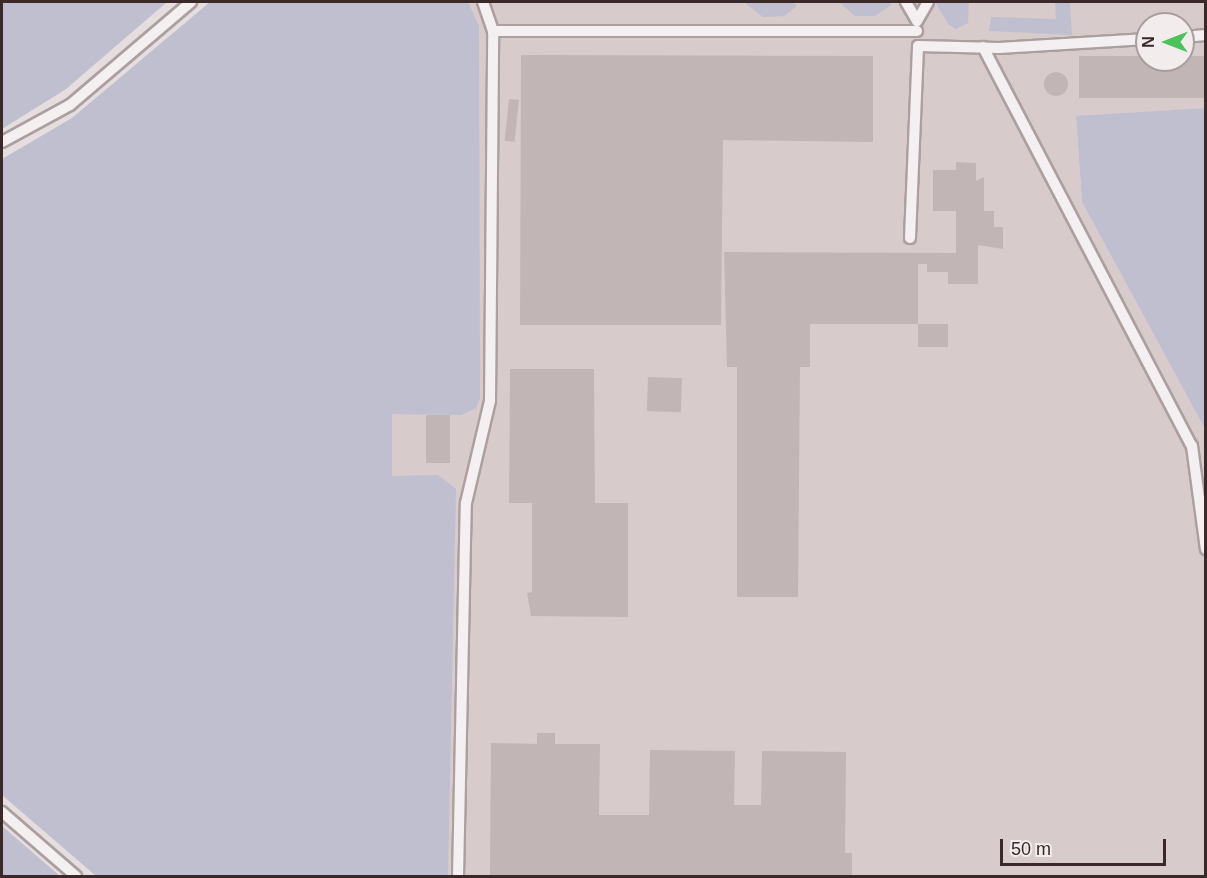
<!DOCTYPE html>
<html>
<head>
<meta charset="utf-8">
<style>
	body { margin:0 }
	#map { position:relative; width:1207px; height:878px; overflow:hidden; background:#e5ddde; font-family:Helvetica,sans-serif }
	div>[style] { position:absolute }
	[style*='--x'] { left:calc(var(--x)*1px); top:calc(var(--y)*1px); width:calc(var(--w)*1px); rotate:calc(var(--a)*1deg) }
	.built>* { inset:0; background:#d7cbcc }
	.green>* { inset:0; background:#bfbfcf }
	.building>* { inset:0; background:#c2b5b6; transform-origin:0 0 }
	.round { border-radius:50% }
	.roads { filter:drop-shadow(2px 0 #ab9fa0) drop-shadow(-2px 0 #ab9fa0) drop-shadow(0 2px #ab9fa0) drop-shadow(0 -2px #ab9fa0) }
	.lane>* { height:10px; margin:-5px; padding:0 5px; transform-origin:5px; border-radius:5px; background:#f4eff0 }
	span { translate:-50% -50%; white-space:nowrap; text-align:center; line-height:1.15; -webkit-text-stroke:5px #f3eced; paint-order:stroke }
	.frame { position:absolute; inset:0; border:3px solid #3b2829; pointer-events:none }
	.north { position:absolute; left:1135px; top:12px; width:60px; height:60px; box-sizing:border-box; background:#f3eced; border:2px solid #a99e9f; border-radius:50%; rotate:270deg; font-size:16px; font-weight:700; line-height:24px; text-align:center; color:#3b2829 }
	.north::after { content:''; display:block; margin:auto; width:21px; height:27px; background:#4bc25a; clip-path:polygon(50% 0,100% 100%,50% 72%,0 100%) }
	.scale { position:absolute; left:1000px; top:839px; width:166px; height:27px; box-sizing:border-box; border:3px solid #3b2829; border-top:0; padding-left:8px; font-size:18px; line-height:21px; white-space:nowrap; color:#3b2829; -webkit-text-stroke:4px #f3eced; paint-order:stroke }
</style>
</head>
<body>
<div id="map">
	<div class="built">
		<div style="clip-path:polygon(evenodd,446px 2px,1205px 2px,1205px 108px,1076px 117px,1082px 202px,1205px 429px,1205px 876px,443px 876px,382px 489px,384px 408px,446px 2px,1147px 24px,1183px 24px,1183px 60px,1147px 60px,1147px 24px)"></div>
	</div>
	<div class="green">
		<div style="clip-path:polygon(2px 2px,167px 2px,66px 89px,2px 129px)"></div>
		<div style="clip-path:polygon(210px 2px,468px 2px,479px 26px,480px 398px,476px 408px,461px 415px,392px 414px,392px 476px,438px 475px,456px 489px,448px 876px,96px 876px,2px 795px,2px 159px,72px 118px)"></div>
		<div style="clip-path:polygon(744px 2px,793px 2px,797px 6px,784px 16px,763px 17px)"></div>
		<div style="clip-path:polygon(839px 2px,891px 2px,891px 5px,875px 16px,855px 16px)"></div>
		<div style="clip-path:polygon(935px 2px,969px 2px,968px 23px,956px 29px,949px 25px)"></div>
		<div style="clip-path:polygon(1055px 2px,1070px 2px,1072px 35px,989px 31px,991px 17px,1056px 19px)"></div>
		<div style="clip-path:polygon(1205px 108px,1206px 108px,1205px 429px,1082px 202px,1076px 116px)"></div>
		<div style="clip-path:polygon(2px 826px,60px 876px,2px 876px)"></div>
	</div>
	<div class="building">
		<div style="clip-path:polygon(521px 55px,873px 56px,873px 142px,723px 140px,721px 325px,520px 325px)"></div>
		<div style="left:1206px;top:56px;width:42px;height:127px;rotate:90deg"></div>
		<div class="round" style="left:1044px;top:72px;width:24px;height:24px"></div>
		<div style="left:509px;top:99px;width:10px;height:42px;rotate:6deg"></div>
		<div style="clip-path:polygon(956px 162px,976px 163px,976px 181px,984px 177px,984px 211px,994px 211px,994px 227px,1003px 227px,1003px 249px,978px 245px,978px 284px,948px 284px,948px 272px,927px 272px,927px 264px,918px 264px,918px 324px,810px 324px,810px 367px,800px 367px,798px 597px,737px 597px,737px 367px,727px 367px,724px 252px,956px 253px,956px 211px,933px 211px,933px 170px,956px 170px)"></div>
		<div style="left:918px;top:324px;width:30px;height:23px"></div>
		<div style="clip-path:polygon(510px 369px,594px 369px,595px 503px,628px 503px,628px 617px,531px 616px,527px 593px,532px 592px,532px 503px,509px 503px)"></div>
		<div style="left:648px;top:377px;width:34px;height:34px;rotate:2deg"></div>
		<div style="left:426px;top:415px;width:24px;height:48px"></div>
		<div style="clip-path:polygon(537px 733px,555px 733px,555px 744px,600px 744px,599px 815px,649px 815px,650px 750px,735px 751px,734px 805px,761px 805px,762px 751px,846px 752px,845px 853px,852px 853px,852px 876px,490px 876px,491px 743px,537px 744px)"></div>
	</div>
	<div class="roads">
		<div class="lane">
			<div style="--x:906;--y:2;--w:22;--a:60"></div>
			<div style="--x:917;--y:21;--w:22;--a:-60"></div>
			<div style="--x:493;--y:31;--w:424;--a:0"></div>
			<div style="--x:1183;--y:37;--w:23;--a:-5"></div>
			<div style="--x:983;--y:47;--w:450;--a:62.4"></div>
			<div style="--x:1192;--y:446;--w:104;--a:82.3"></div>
			<div style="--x:2;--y:142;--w:77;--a:-28.6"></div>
			<div style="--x:70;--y:105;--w:159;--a:-40.4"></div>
			<div style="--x:910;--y:238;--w:192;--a:-87.6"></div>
			<div style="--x:918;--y:46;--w:81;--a:1.4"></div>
			<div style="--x:999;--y:48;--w:148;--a:-3.5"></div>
			<div style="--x:2;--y:812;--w:98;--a:40.9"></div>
			<div style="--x:458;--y:876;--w:373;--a:-88.8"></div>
			<div style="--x:466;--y:503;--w:105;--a:-76.8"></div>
			<div style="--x:490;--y:401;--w:370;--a:-89.5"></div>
			<div style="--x:493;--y:31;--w:31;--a:-109"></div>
		</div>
	</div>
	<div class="frame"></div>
	<div class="north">N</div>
	<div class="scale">50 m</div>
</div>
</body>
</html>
